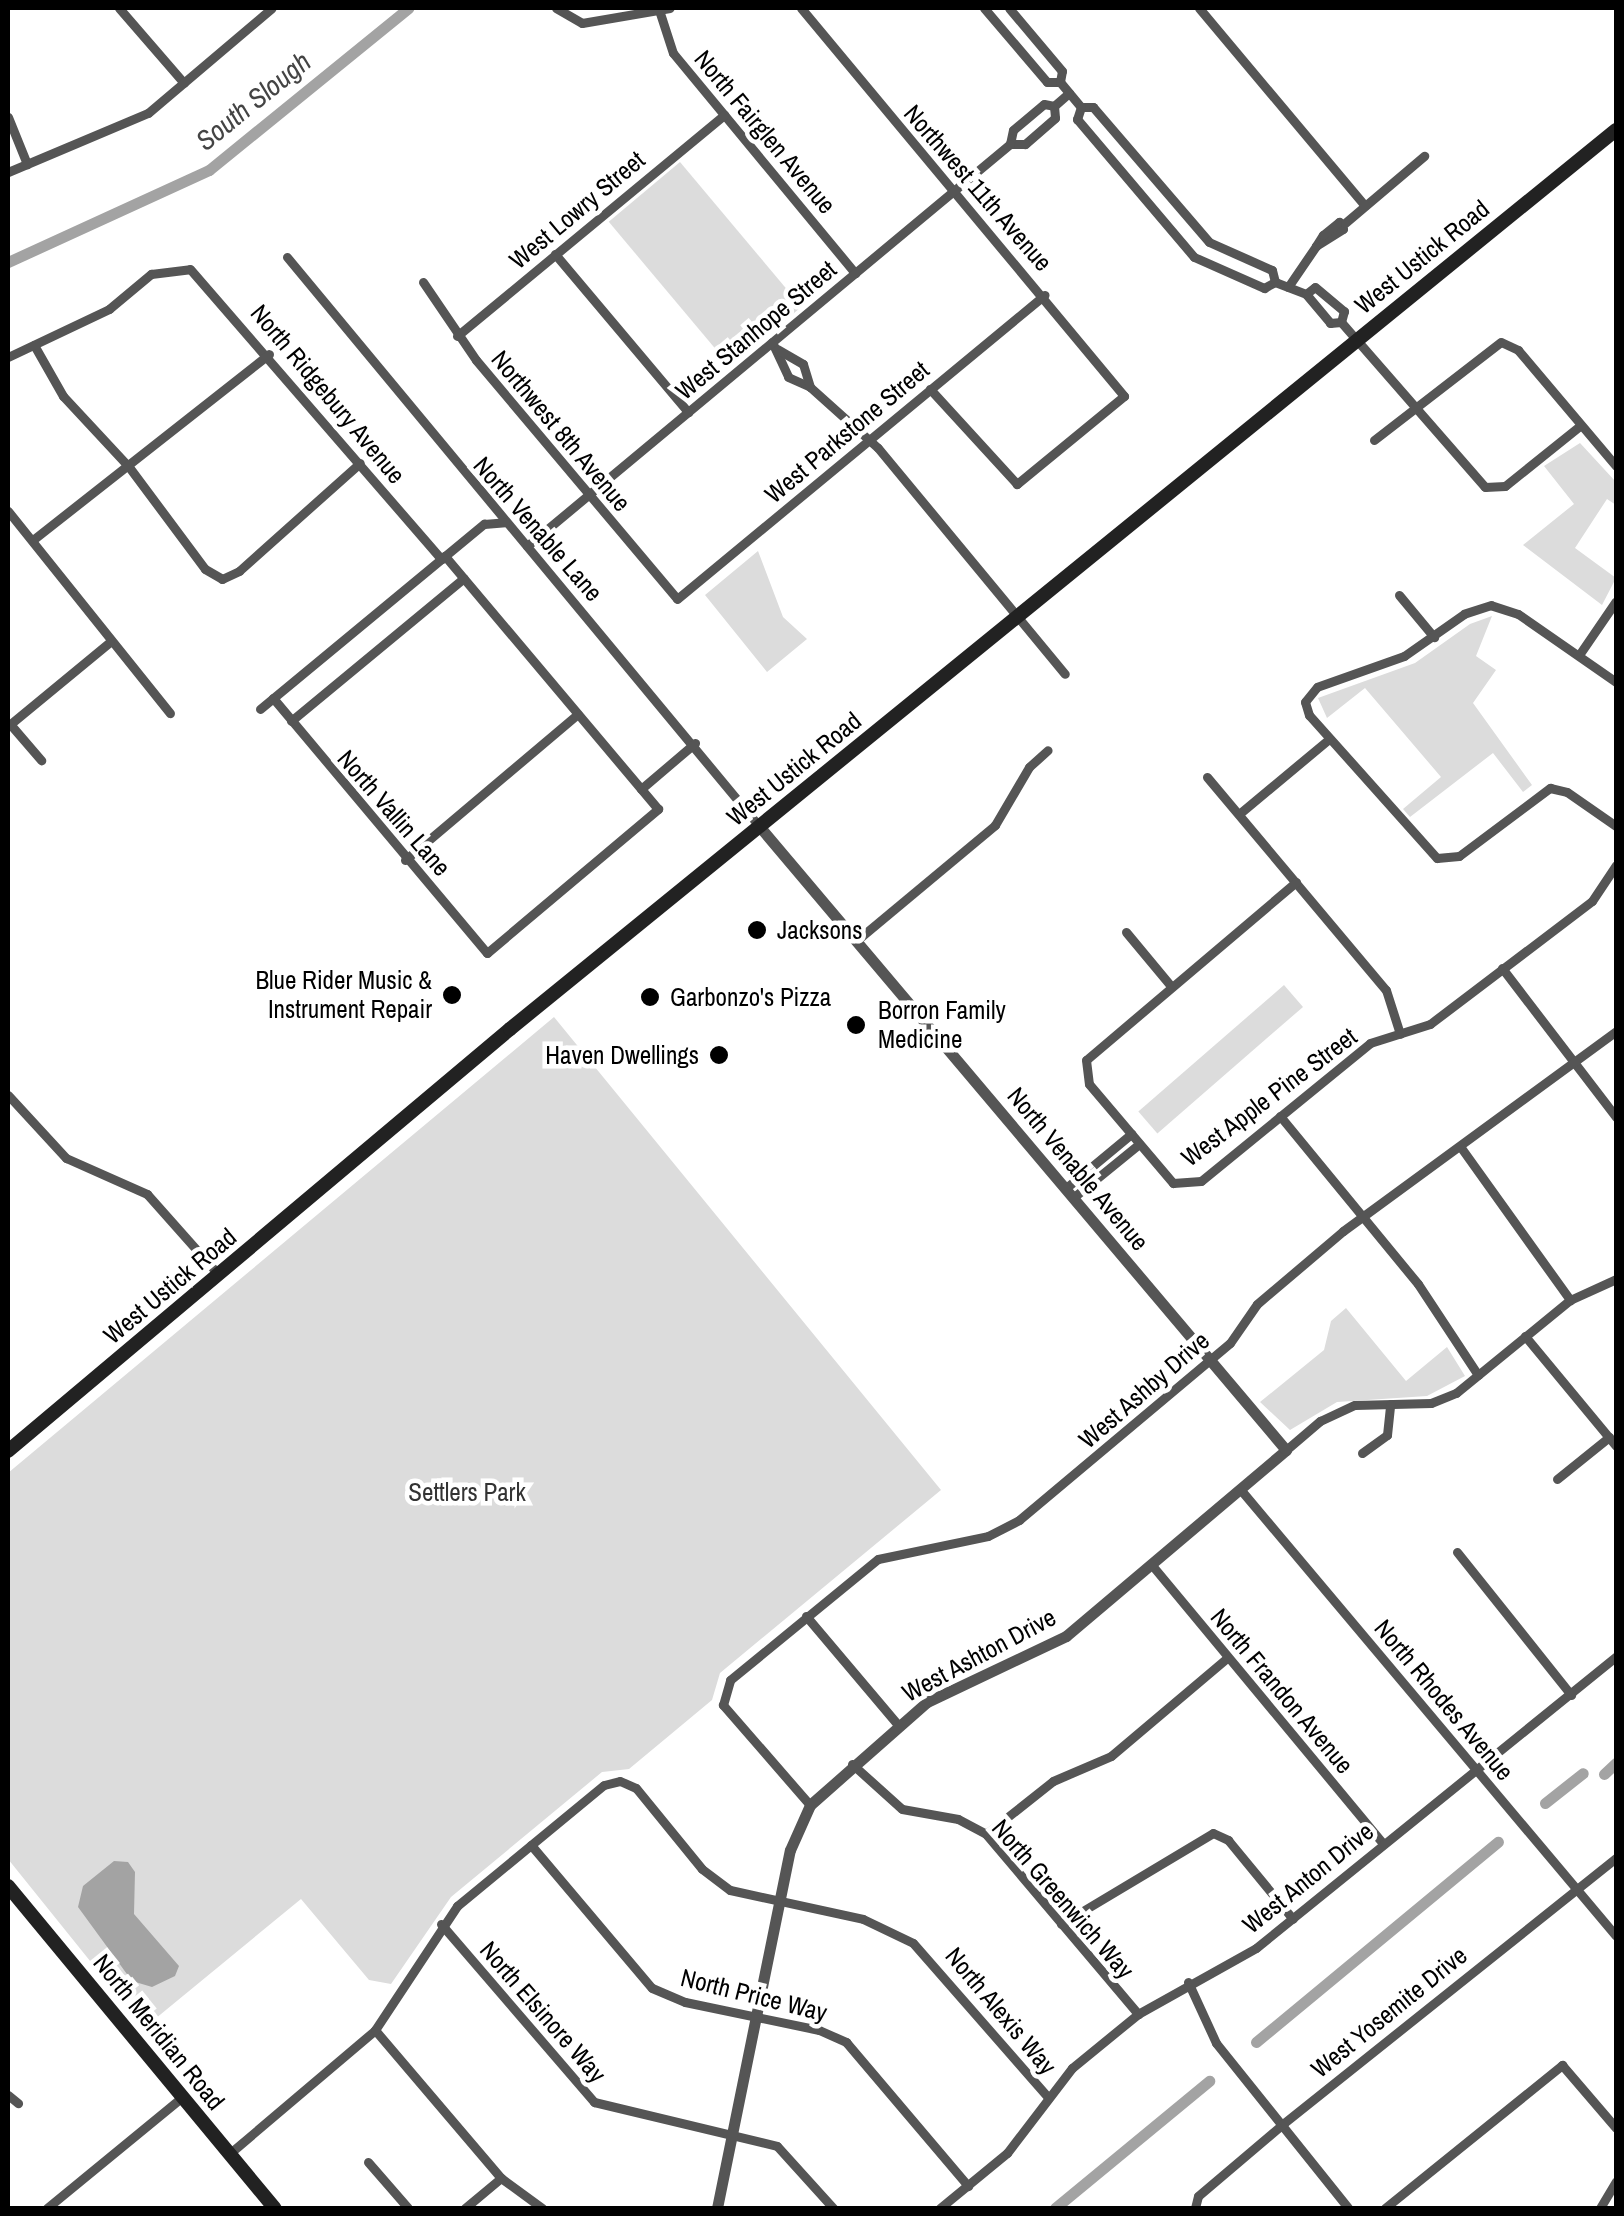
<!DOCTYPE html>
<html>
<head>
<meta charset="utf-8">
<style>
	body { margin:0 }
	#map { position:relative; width:1624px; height:2216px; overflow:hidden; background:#fff; font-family:"Archivo Narrow",sans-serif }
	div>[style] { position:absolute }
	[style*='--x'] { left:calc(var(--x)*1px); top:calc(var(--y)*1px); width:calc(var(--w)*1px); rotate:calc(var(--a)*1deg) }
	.green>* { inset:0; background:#dcdcdc; transform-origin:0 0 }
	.water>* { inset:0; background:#a3a3a3 }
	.canal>* { height:11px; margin:-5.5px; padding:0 5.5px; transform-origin:5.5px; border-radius:5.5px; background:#a3a3a3 }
	.minor>* { height:9px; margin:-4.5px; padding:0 4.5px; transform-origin:4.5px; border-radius:4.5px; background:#555 }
	.tertiary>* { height:11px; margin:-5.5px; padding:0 5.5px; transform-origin:5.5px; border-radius:5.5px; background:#555 }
	.secondary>* { height:14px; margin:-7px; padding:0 7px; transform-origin:7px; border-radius:7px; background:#222 }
	.dots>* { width:28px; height:28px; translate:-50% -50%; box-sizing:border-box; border:5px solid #fff; border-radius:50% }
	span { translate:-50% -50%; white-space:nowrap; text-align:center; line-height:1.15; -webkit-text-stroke:9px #fff; paint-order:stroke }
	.street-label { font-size:25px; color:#000 }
	.poi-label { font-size:25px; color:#000 }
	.left { translate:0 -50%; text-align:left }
	.right { translate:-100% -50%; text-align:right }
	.park-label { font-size:25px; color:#333 }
	.water-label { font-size:28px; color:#444; font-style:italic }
	.frame { position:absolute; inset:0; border:10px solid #000; pointer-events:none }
</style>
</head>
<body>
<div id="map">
	<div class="green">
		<div style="left:680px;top:162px;width:189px;height:93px;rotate:50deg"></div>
		<div style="clip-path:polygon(1580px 443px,1616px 482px,1616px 505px,1607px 499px,1575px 548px,1616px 578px,1602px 605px,1523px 545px,1574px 504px,1544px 466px)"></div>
		<div style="clip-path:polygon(758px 551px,783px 617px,807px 639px,767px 672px,705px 595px)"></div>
		<div style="clip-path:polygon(1492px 616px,1476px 656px,1496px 670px,1473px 703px,1532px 785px,1523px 792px,1493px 753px,1410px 817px,1403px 809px,1441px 777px,1365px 688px,1327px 718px,1318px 698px,1415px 663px,1470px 624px)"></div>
		<div style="left:1284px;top:985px;width:29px;height:193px;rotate:49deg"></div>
		<div style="clip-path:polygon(554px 1017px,941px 1490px,720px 1673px,712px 1700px,629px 1769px,602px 1772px,451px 1897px,391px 1984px,369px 1980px,301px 1899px,144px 2028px,8px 1859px,8px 1473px)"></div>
		<div style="clip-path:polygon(1346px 1308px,1406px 1381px,1447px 1347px,1465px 1376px,1427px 1396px,1337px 1402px,1290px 1430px,1260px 1402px,1324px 1350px,1331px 1321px)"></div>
	</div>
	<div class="water">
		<div style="clip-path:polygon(114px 1861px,128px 1862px,135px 1872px,134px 1914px,179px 1966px,175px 1976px,152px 1987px,132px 1981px,78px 1907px,83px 1886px)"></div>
	</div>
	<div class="canal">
		<div style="--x:8;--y:262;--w:221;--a:-24.6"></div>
		<div style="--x:209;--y:170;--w:257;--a:-39.1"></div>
		<div style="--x:1604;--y:1774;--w:16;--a:-43"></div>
		<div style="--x:1545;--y:1803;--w:48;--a:-38.3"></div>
		<div style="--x:1256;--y:2042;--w:314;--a:-39.6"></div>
		<div style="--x:1055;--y:2208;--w:200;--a:-39.5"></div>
	</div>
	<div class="minor">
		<div style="--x:119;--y:8;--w:99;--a:49.1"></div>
		<div style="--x:556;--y:8;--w:30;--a:30"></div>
		<div style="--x:582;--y:23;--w:89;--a:-9.7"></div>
		<div style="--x:801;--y:8;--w:505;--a:50.22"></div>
		<div style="--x:1124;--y:396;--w:139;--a:140.6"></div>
		<div style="--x:1017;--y:484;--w:129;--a:-132.5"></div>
		<div style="--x:984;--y:8;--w:97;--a:49.6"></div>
		<div style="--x:1047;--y:82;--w:13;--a:0"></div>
		<div style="--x:1060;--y:82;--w:11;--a:-80"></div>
		<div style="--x:1062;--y:71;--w:82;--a:-130.1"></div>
		<div style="--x:1199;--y:8;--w:258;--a:50"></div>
		<div style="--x:659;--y:10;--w:45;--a:72"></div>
		<div style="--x:673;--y:53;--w:286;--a:50.4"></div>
		<div style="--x:1060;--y:82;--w:33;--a:50"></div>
		<div style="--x:1081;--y:107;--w:12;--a:0"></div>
		<div style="--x:1093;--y:107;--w:178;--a:49.3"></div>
		<div style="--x:1209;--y:242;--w:69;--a:24"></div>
		<div style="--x:1272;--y:270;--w:12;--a:76"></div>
		<div style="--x:1054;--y:106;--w:12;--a:85"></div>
		<div style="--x:1055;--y:118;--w:40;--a:139"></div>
		<div style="--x:1025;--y:144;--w:15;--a:180"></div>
		<div style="--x:1010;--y:144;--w:14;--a:-78"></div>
		<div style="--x:1013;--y:130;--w:40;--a:-40"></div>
		<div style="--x:1044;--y:104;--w:10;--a:11"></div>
		<div style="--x:1054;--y:106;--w:20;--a:-41"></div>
		<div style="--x:1081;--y:107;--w:13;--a:108"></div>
		<div style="--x:1077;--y:119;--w:181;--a:49.7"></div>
		<div style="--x:1194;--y:257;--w:77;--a:23.9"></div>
		<div style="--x:1264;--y:288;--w:13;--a:-29"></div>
		<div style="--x:1275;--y:282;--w:33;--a:21"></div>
		<div style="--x:1306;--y:294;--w:11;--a:-38"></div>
		<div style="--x:1315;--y:287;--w:38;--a:40"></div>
		<div style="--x:1344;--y:311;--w:11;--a:105"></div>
		<div style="--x:8;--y:117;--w:51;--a:68"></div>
		<div style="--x:8;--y:172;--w:152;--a:-22.9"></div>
		<div style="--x:148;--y:113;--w:162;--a:-40.3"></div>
		<div style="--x:1339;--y:222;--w:8;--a:60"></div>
		<div style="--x:1343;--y:229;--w:32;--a:148"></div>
		<div style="--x:1316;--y:246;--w:13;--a:-58"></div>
		<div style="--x:1323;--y:235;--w:21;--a:-39"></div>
		<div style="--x:1345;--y:223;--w:104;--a:-40.3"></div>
		<div style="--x:555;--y:254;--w:207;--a:49.9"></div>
		<div style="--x:287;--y:257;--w:739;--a:50.32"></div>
		<div style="--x:423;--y:282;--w:94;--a:55.8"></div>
		<div style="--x:476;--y:360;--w:312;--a:49.9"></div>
		<div style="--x:677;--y:599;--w:477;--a:-39.6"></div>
		<div style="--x:1288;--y:287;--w:50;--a:-55.7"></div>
		<div style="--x:1306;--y:294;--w:38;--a:50"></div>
		<div style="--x:1330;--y:323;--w:11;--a:-5"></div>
		<div style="--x:1341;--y:322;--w:219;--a:48.9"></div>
		<div style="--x:1485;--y:487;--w:20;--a:-3"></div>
		<div style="--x:1505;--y:486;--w:97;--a:-38.8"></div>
		<div style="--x:457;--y:336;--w:347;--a:-39.6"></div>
		<div style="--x:772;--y:342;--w:38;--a:65"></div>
		<div style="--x:788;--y:377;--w:24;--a:24"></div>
		<div style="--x:810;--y:387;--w:91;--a:41.9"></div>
		<div style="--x:878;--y:448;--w:293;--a:50.4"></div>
		<div style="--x:34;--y:345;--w:59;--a:60.4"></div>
		<div style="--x:63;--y:396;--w:97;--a:47.1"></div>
		<div style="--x:129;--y:467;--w:127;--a:53.3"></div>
		<div style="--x:205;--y:569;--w:20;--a:30"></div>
		<div style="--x:222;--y:579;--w:19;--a:-25"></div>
		<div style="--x:239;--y:571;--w:162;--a:-41.8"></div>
		<div style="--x:777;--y:349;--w:30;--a:30"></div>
		<div style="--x:803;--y:364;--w:24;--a:73"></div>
		<div style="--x:8;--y:357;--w:112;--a:-25.4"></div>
		<div style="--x:109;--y:309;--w:55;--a:-39.8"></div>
		<div style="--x:151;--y:274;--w:39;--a:-7"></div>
		<div style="--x:190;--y:269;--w:384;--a:49.1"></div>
		<div style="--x:1374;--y:440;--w:160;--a:-37.7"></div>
		<div style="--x:1501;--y:342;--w:19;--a:25"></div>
		<div style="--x:1518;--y:350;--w:152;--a:49.8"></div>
		<div style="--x:8;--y:511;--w:259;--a:51.3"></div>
		<div style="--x:34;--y:539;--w:299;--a:-38.2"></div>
		<div style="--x:527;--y:546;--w:628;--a:-39.77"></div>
		<div style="--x:1399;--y:595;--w:55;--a:50.2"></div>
		<div style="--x:1579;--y:655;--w:65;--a:-55.6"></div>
		<div style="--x:1616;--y:682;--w:119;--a:-145.2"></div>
		<div style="--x:1518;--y:614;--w:28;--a:-162"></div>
		<div style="--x:1491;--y:605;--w:28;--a:162"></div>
		<div style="--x:1464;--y:614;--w:73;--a:145"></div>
		<div style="--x:1404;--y:656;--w:92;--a:160.4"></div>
		<div style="--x:1317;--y:687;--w:19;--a:129"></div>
		<div style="--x:1305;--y:702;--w:14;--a:73"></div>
		<div style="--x:1309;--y:715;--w:192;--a:48.2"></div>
		<div style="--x:1437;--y:858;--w:22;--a:-5"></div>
		<div style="--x:1459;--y:856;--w:114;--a:-36.8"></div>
		<div style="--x:1550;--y:788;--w:17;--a:13"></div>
		<div style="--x:1567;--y:792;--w:60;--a:34.8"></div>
		<div style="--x:273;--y:698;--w:333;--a:50"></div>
		<div style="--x:487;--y:953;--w:224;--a:-40.1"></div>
		<div style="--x:658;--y:809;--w:331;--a:-130.1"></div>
		<div style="--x:260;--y:709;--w:291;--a:-39.6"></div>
		<div style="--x:484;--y:524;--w:21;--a:-5"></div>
		<div style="--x:291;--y:721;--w:224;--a:-39.6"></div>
		<div style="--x:10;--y:724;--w:48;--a:49.3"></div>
		<div style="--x:8;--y:726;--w:132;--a:-39.5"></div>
		<div style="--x:1207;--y:777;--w:278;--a:50"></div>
		<div style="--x:1386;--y:990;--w:46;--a:72.3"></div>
		<div style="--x:641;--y:789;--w:71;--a:-40.4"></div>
		<div style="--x:1239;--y:814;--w:117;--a:-39.8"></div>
		<div style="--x:405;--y:860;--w:226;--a:-40.2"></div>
		<div style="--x:1296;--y:882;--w:275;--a:139.7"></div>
		<div style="--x:1086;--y:1060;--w:24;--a:83"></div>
		<div style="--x:1089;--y:1084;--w:130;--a:49.7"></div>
		<div style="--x:1173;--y:1183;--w:28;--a:-4"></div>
		<div style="--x:1201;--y:1181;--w:218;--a:-39.2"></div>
		<div style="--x:1370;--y:1043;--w:63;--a:-17.6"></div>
		<div style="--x:1430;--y:1024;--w:203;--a:-37.2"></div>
		<div style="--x:1592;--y:901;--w:43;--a:-56.3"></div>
		<div style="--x:1126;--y:932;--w:70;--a:50.2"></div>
		<div style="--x:856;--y:941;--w:181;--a:-39.8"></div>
		<div style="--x:995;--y:825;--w:67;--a:-59.6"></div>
		<div style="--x:1029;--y:767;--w:25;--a:-42"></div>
		<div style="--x:1502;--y:968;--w:188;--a:52.6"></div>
		<div style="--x:8;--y:1095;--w:86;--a:47.4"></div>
		<div style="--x:66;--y:1158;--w:89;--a:24"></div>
		<div style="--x:147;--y:1194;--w:108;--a:48.4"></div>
		<div style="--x:1280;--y:1116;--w:217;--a:50.6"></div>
		<div style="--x:1418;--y:1284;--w:109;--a:56.6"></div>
		<div style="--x:1462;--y:1149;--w:186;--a:54.4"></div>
		<div style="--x:1066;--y:1188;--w:85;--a:-39.7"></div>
		<div style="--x:1074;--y:1197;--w:84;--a:-39.2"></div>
		<div style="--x:1525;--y:1336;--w:143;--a:50.4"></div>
		<div style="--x:1286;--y:1450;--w:45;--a:-40.5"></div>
		<div style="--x:1320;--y:1421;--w:38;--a:-25"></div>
		<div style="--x:1355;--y:1405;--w:76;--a:-1.5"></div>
		<div style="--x:1431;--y:1403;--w:27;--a:-22"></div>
		<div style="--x:1456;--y:1393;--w:147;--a:-39.2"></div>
		<div style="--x:1570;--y:1300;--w:51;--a:-24.5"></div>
		<div style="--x:1362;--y:1453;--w:31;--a:-36"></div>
		<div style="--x:1387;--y:1435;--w:31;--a:-84"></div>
		<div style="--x:1557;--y:1479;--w:67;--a:-38.9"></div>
		<div style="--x:1240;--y:1489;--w:584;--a:49.93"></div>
		<div style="--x:1457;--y:1552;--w:183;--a:51.4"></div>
		<div style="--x:1151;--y:1564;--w:363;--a:50.3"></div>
		<div style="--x:806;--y:1616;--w:143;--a:49.8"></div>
		<div style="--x:852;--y:1764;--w:67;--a:42"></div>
		<div style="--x:902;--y:1809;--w:57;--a:10.1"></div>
		<div style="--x:958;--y:1819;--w:32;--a:28"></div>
		<div style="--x:986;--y:1834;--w:236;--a:49.8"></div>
		<div style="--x:810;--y:1805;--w:133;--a:-131"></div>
		<div style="--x:723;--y:1705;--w:26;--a:-74"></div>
		<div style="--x:730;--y:1680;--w:191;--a:-39.3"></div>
		<div style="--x:878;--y:1559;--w:112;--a:-11.8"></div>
		<div style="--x:988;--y:1536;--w:35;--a:-27"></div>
		<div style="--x:1019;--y:1520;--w:275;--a:-40"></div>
		<div style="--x:1230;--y:1343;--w:47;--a:-55.3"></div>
		<div style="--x:1257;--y:1304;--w:113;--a:-40.3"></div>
		<div style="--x:1343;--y:1231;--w:338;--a:-36.2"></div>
		<div style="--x:986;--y:1834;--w:85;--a:-38.3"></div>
		<div style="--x:1053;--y:1781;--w:63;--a:-23.3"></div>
		<div style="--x:1111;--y:1756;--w:152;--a:-40.2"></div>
		<div style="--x:531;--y:1845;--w:187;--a:49.8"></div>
		<div style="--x:652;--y:1988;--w:36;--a:23"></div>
		<div style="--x:685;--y:2002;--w:137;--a:11.8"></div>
		<div style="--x:819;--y:2030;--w:30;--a:24"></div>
		<div style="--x:846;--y:2042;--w:189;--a:49.7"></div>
		<div style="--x:441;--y:1924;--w:235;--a:49.3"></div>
		<div style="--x:594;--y:2102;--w:188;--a:13.5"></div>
		<div style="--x:777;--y:2146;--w:84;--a:47.9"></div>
		<div style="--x:1061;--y:1924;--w:177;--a:-30.9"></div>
		<div style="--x:1213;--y:1833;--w:17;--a:25"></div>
		<div style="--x:1228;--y:1840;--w:102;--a:50.6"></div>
		<div style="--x:1188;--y:1982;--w:67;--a:65.3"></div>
		<div style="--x:1216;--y:2043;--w:211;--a:51.3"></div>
		<div style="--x:375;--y:2030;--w:194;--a:49.6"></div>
		<div style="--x:501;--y:2178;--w:51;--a:36.2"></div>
		<div style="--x:8;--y:2095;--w:13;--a:39"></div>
		<div style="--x:229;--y:2154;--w:192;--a:-40.3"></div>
		<div style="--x:375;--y:2030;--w:149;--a:-56.5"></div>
		<div style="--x:457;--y:1906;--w:190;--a:-39.5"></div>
		<div style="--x:604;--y:1785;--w:16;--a:-14"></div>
		<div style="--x:620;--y:1781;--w:17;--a:24"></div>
		<div style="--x:636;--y:1788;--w:104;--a:50.8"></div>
		<div style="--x:702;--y:1869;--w:35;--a:37"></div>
		<div style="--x:730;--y:1890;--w:136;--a:12.3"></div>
		<div style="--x:863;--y:1919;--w:55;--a:25.6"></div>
		<div style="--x:913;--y:1943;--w:205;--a:48.8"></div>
		<div style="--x:368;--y:2162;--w:61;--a:49"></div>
		<div style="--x:47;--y:2208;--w:175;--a:-39.4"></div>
		<div style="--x:465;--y:2208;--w:47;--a:-39.8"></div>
		<div style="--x:940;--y:2208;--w:87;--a:-39.4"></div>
		<div style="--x:1007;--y:2153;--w:107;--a:-52.6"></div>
		<div style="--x:1072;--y:2068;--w:85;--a:-39.3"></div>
		<div style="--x:1138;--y:2014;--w:135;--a:-29.2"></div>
		<div style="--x:1256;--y:1948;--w:464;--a:-39"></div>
		<div style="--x:1195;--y:2208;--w:12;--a:-76"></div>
		<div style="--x:1198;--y:2196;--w:113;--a:-40.3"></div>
		<div style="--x:1284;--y:2123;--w:425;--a:-38.6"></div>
		<div style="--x:1385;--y:2208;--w:228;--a:-38.9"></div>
		<div style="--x:1562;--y:2065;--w:83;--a:49.4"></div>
		<div style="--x:1600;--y:2208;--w:31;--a:-59"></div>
	</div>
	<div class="tertiary">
		<div style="--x:717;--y:2208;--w:365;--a:-78.5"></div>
		<div style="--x:790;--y:1850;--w:49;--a:-66"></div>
		<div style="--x:810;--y:1805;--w:156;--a:-41.4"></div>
		<div style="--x:927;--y:1702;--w:154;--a:-25.4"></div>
		<div style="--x:1066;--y:1636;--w:288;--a:-40.2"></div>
		<div style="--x:1286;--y:1450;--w:817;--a:-130.18"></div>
	</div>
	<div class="secondary">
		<div style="--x:8;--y:1451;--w:656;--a:-40.05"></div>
		<div style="--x:510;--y:1029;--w:1425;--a:-39.11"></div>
		<div style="--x:8;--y:1886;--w:418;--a:50.4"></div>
	</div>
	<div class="dots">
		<div style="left:757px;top:930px;background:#000"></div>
		<div style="left:452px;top:995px;background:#000"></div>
		<div style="left:650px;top:997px;background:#000"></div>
		<div style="left:856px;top:1025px;background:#000"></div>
		<div style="left:719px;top:1055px;background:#000"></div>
	</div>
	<div class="street-label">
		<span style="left:765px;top:132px;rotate:50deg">North Fairglen Avenue</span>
		<span style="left:978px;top:188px;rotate:49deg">Northwest 11th Avenue</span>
		<span style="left:577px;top:210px;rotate:-40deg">West Lowry Street</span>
		<span style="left:1422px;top:257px;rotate:-39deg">West Ustick Road</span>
		<span style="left:756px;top:330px;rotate:-40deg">West Stanhope Street</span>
		<span style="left:328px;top:394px;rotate:50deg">North Ridgebury Avenue</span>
		<span style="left:561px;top:431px;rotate:50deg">Northwest 8th Avenue</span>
		<span style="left:847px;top:432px;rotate:-40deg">West Parkstone Street</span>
		<span style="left:538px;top:529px;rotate:49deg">North Venable Lane</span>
		<span style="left:794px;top:769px;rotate:-39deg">West Ustick Road</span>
		<span style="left:394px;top:813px;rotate:49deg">North Vallin Lane</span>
		<span style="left:1269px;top:1097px;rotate:-37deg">West Apple Pine Street</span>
		<span style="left:1078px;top:1169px;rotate:50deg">North Venable Avenue</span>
		<span style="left:170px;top:1286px;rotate:-40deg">West Ustick Road</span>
		<span style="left:1144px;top:1390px;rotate:-41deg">West Ashby Drive</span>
		<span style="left:979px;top:1655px;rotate:-28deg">West Ashton Drive</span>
		<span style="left:1282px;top:1691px;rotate:50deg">North Frandon Avenue</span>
		<span style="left:1444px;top:1700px;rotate:50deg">North Rhodes Avenue</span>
		<span style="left:1308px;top:1878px;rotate:-39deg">West Anton Drive</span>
		<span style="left:1063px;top:1899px;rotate:49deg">North Greenwich Way</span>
		<span style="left:754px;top:1995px;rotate:14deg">North Price Way</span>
		<span style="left:1001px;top:2011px;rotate:50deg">North Alexis Way</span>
		<span style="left:543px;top:2012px;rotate:49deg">North Elsinore Way</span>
		<span style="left:1389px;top:2012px;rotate:-39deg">West Yosemite Drive</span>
		<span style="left:159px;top:2032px;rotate:51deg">North Meridian Road</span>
	</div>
	<div class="poi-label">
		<span class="left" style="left:777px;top:930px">Jacksons</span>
		<span class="right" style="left:432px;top:995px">Blue Rider Music &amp;<br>Instrument Repair</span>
		<span class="left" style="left:670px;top:997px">Garbonzo's Pizza</span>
		<span class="left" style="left:878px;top:1025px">Borron Family<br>Medicine</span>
		<span class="right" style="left:699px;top:1055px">Haven Dwellings</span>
	</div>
	<div class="park-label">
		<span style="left:467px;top:1492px">Settlers Park</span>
	</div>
	<div class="water-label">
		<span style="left:253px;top:101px;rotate:-39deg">South Slough</span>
	</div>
	<div class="frame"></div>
</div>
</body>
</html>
